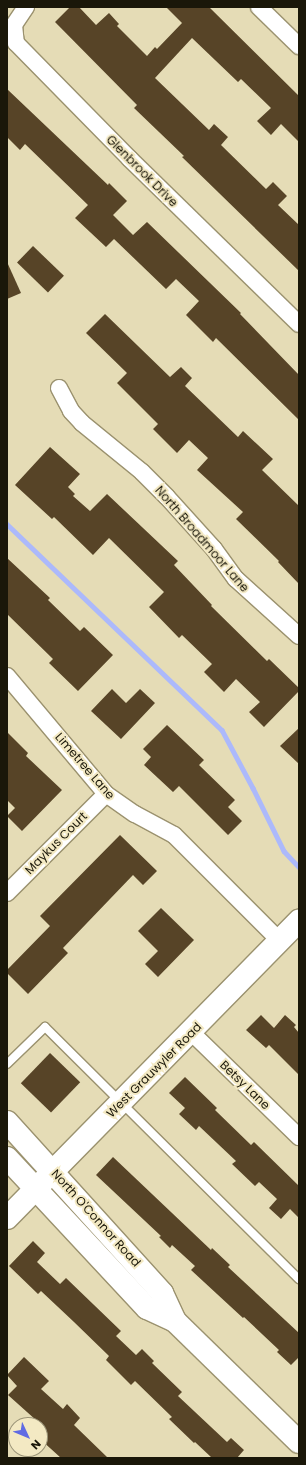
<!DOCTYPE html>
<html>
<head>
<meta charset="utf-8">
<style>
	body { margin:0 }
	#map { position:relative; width:306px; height:1465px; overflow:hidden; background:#e5dcb6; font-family:Poppins,sans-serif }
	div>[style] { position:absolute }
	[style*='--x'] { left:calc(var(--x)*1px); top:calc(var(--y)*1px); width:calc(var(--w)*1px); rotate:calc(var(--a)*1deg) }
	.stream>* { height:4.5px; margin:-2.25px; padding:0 2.25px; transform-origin:2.25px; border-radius:2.25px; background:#acb9fb }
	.building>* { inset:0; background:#574427; transform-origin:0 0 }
	.roads { filter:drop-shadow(1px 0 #9b926f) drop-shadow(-1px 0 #9b926f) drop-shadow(0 1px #9b926f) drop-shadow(0 -1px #9b926f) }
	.service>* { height:8px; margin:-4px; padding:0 4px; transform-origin:4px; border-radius:4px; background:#fff }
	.minor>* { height:16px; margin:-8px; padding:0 8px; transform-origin:8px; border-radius:8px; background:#fff }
	.secondary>* { height:22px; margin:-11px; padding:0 11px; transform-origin:11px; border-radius:11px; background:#fff }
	span { translate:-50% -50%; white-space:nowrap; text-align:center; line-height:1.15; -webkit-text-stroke:4px #f3e9c3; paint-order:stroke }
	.street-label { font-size:12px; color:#1a1709 }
	.frame { position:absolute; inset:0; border:8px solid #1a1709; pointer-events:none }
	.north { position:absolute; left:8px; top:1417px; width:40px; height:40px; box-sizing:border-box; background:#f3e9c3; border:1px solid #9c9579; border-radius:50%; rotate:134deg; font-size:11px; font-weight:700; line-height:16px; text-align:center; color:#1a1709 }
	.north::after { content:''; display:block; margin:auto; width:14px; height:18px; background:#606be3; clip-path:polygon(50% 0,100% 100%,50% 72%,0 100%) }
</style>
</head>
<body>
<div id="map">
	<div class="stream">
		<div style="--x:7;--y:524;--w:298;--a:43.8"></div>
		<div style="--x:222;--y:730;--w:66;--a:61.9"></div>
		<div style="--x:253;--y:788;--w:70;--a:63.8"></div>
		<div style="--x:284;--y:851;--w:22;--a:47"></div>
	</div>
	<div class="building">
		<div style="clip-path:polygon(70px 7px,79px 7px,96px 25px,109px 13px,119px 24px,117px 26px,147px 56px,155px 47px,157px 49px,182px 23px,166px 7px,209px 7px,299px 96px,299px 142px,281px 124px,271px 135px,257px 121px,271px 108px,241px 79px,238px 82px,192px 38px,155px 78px,209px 130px,214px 124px,228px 137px,221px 145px,266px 189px,273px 182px,287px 196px,278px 205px,299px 225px,299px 271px,182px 157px,184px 156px,134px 108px,137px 105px,55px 22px)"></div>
		<div style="clip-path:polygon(7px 89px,108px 185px,109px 183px,127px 201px,113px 215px,133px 235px,147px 222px,241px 313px,240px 314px,299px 375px,299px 420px,216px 338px,213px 342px,186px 315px,199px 301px,176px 279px,166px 289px,114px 239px,106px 247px,75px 218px,88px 205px,25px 144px,20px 150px,7px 137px)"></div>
		<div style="left:33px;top:246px;width:43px;height:23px;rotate:44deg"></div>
		<div style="clip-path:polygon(7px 262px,21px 293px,7px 299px)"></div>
		<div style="clip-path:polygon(105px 314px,170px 377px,181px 367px,192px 378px,185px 386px,238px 437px,243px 431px,273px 459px,262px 470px,299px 506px,299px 584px,278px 562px,279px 561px,236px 519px,243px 512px,197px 470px,208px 458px,189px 440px,177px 453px,153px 429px,158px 424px,117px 383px,127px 373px,86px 333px)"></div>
		<div style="clip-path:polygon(50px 447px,80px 474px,68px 487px,75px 494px,73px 496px,90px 511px,107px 494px,178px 561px,174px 565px,212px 605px,211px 606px,267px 661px,269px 659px,299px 688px,299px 691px,264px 727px,249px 712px,260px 702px,236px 679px,224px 692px,204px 672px,212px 664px,182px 635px,179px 638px,149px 607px,164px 592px,109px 538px,93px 555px,54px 517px,52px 519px,15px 485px)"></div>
		<div style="clip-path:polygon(7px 558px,50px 598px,48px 600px,80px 631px,84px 627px,113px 655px,78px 691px,49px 663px,53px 659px,7px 614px)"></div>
		<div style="clip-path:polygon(112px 689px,126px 703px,140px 689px,155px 703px,121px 739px,91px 711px)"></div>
		<div style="clip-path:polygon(167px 725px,204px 760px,199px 765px,235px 800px,228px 807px,242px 821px,228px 835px,179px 786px,173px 792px,144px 765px,151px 757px,143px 749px)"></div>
		<div style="clip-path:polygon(299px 728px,299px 764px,280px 746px)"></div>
		<div style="clip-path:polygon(7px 732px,28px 753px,26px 756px,62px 790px,22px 831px,7px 816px,15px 808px,7px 800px)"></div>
		<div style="clip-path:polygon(120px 835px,157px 871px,143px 885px,133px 875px,63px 948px,68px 953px,28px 994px,7px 973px,7px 970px,50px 926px,40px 916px)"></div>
		<div style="clip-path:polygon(161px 908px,194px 940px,158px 977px,145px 964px,158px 951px,138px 931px)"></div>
		<div style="clip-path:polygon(261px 1015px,274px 1028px,285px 1015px,296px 1025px,294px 1027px,299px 1033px,299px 1075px,269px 1045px,266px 1048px,246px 1030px)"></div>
		<div style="left:50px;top:1053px;width:42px;height:42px;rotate:44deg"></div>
		<div style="clip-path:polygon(185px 1077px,217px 1108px,215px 1110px,251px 1145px,254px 1142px,299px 1186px,299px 1218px,290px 1209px,281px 1219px,269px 1208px,277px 1199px,259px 1182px,255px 1186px,232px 1164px,236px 1161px,199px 1126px,196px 1130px,179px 1114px,185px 1108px,169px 1093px)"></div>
		<div style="clip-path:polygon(113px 1157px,211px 1250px,212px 1248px,230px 1265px,228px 1267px,299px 1333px,299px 1357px,291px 1365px,277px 1352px,279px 1350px,244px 1317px,243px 1318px,191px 1270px,195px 1266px,172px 1245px,170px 1248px,159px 1237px,161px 1236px,96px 1175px)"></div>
		<div style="clip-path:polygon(33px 1241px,45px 1253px,37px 1262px,60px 1284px,66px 1278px,121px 1331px,116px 1336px,136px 1355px,142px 1349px,154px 1361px,152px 1363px,182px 1392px,178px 1396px,227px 1442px,231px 1438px,244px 1450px,237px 1458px,212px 1458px,195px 1442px,194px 1443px,169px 1419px,172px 1417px,135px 1381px,131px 1385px,106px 1360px,109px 1356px,74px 1322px,41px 1291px,38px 1294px,9px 1266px)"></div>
		<div style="clip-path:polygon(24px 1357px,49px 1381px,41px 1389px,63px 1409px,67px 1404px,80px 1418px,74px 1425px,108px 1458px,61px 1458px,40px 1439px,40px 1435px,46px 1429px,8px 1395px,17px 1386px,7px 1375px)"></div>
	</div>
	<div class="roads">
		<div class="service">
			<div style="--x:7;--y:1064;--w:53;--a:-44.2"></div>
			<div style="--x:45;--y:1027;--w:358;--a:44.8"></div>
		</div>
		<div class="minor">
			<div style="--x:26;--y:7;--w:22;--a:124"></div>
			<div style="--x:14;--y:25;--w:18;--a:84"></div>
			<div style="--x:16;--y:43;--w:163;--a:45.5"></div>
			<div style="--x:130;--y:159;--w:236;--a:44.3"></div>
			<div style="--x:259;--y:7;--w:56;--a:44.3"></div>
			<div style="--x:59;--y:388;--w:26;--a:62"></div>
			<div style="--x:71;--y:411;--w:16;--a:47"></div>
			<div style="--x:82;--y:423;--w:77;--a:39.2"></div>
			<div style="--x:142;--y:472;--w:35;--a:45"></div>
			<div style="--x:167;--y:497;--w:70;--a:47.9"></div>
			<div style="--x:214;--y:549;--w:37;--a:54"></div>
			<div style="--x:236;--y:579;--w:85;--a:42.1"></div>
			<div style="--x:7;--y:676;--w:154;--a:50"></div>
			<div style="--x:106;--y:794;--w:35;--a:35"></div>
			<div style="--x:135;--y:814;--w:44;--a:28.3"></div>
			<div style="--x:174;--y:835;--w:150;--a:45"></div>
			<div style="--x:7;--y:893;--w:140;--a:-45"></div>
			<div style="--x:191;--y:1032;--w:151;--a:44.2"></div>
		</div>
		<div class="secondary">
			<div style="--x:7;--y:1122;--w:231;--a:47.8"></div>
			<div style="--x:162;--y:1293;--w:31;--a:65"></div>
			<div style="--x:7;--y:1158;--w:205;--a:47"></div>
			<div style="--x:147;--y:1308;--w:31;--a:25"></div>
			<div style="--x:175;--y:1321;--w:173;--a:44.3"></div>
			<div style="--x:7;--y:1218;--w:417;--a:-45.5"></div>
		</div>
	</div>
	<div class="street-label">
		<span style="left:142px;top:171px;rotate:45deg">Glenbrook Drive</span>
		<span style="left:202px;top:539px;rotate:49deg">North Broadmoor Lane</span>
		<span style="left:85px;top:766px;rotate:49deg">Limetree Lane</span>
		<span style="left:56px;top:843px;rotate:-45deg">Maykus Court</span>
		<span style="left:154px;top:1070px;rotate:-45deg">West Grauwyler Road</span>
		<span style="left:245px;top:1085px;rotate:44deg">Betsy Lane</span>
		<span style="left:96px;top:1218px;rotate:48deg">North O'Connor Road</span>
	</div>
	<div class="frame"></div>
	<div class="north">N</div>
</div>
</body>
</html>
